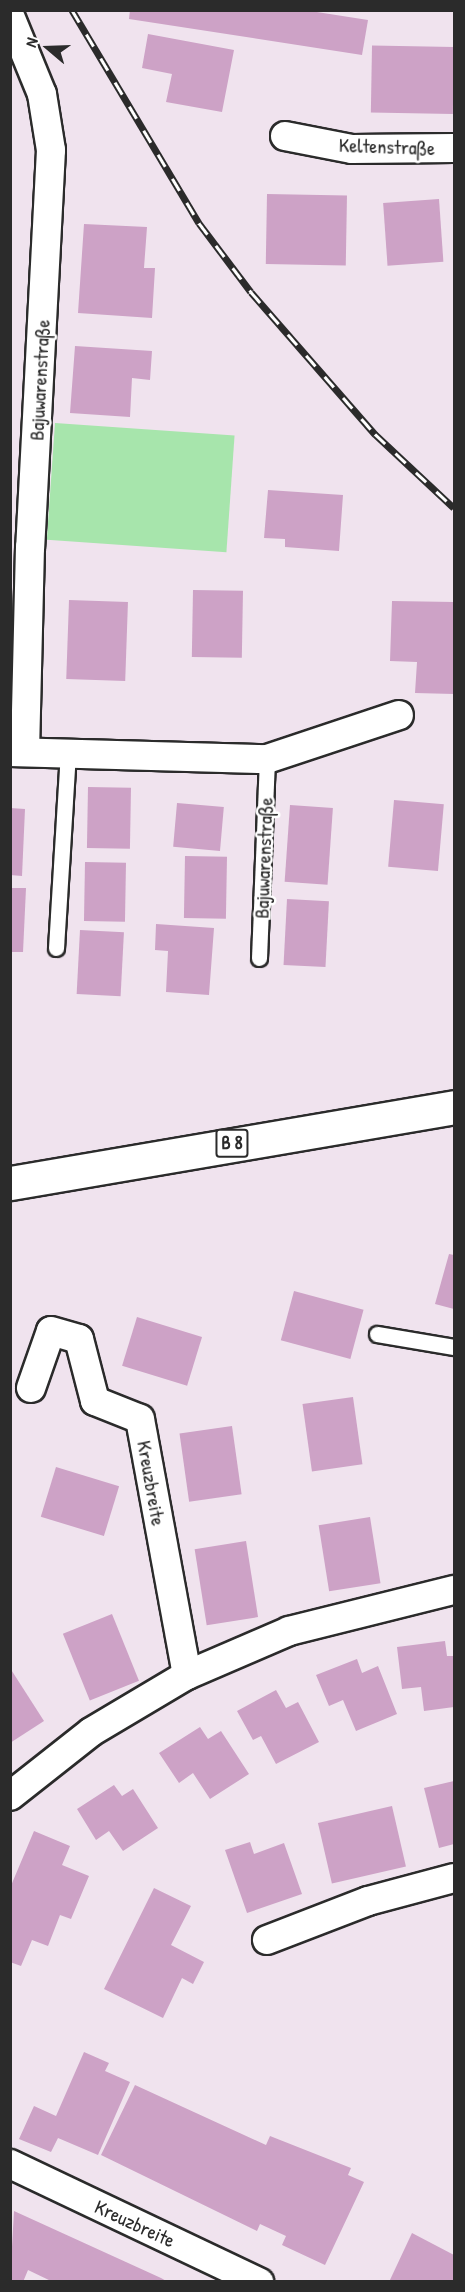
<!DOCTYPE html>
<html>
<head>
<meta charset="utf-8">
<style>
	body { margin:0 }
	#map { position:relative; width:465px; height:2292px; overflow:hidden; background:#f0e3ee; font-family:"Patrick Hand",sans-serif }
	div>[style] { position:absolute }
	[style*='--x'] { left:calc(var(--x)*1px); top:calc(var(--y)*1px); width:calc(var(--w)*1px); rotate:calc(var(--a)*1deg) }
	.green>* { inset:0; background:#a7e5ac; transform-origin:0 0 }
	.building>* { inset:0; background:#cda2c6; transform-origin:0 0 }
	.roads { filter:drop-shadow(2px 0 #2b2b2b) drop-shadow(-2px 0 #2b2b2b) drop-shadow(0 2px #2b2b2b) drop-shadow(0 -2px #2b2b2b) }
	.service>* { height:15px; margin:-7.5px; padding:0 7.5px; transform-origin:7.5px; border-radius:7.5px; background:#fff }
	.minor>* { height:28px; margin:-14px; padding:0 14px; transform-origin:14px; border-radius:14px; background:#fff }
	.primary>* { height:33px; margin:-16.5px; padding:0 16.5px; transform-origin:16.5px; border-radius:16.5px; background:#fff }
	.rail>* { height:7px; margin-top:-3.5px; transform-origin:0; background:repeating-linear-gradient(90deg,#fff 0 14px,#2b2b2b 0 28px); box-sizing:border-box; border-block:2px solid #2b2b2b }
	span { translate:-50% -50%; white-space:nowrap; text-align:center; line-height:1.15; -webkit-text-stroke:5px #fff; paint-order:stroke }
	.shield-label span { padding:2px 4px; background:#fff; border:2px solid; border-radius:4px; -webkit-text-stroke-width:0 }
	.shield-label { font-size:18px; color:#2b2b2b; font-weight:700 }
	.street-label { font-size:20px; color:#2b2b2b }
	.frame { position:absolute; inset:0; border:12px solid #2b2b2b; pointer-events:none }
	.north { position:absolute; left:18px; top:18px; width:60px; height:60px; -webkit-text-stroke:4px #fff; paint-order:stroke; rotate:289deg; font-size:16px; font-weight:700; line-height:24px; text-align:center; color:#2b2b2b }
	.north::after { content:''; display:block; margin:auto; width:21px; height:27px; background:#2b2b2b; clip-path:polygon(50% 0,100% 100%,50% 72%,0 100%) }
</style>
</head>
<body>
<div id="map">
	<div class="green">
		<div style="left:55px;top:423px;width:180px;height:117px;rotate:4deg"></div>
	</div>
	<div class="building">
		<div style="clip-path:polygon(130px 10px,304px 10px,368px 20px,362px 55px,129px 19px)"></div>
		<div style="clip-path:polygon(148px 34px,234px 50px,222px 112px,166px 102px,172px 74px,142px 68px)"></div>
		<div style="left:454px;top:47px;width:67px;height:82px;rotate:91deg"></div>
		<div style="left:267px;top:194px;width:80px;height:70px;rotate:1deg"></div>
		<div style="left:439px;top:199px;width:63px;height:56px;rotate:86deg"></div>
		<div style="clip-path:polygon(84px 224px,147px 227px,144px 268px,155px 268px,152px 318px,78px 313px)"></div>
		<div style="clip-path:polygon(75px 346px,152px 351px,150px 380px,132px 378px,130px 417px,70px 413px)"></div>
		<div style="clip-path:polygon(268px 490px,343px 495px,339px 551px,285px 547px,285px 539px,264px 538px)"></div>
		<div style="left:193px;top:590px;width:50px;height:67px;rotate:1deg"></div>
		<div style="left:69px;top:600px;width:59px;height:79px;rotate:2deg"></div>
		<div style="clip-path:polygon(392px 601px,454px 602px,454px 694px,415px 693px,417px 662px,390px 661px)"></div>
		<div style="left:88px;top:787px;width:43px;height:61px;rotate:1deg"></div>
		<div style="left:394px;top:800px;width:50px;height:67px;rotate:5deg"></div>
		<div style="left:177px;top:803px;width:47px;height:44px;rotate:5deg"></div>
		<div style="left:290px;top:805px;width:43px;height:77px;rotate:4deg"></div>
		<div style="clip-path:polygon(10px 808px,25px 809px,22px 876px,10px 875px)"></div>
		<div style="left:185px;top:856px;width:42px;height:62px;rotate:1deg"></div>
		<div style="left:85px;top:862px;width:41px;height:59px;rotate:1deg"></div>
		<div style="clip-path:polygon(10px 888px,26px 888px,23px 952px,10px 952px)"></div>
		<div style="left:287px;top:899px;width:42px;height:66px;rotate:3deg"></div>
		<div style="clip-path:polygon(156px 924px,214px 928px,209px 995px,166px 992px,168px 951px,155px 950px)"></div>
		<div style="left:80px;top:930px;width:44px;height:64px;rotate:3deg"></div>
		<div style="clip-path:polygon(449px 1254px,454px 1255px,454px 1309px,435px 1304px)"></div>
		<div style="left:294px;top:1291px;width:72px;height:51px;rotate:15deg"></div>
		<div style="left:137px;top:1317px;width:68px;height:51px;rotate:17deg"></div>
		<div style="left:353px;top:1397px;width:68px;height:51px;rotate:82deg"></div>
		<div style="left:232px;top:1426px;width:69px;height:53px;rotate:82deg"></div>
		<div style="left:56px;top:1467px;width:66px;height:52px;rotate:17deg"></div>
		<div style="left:370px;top:1517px;width:67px;height:52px;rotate:81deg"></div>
		<div style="left:246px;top:1541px;width:77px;height:52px;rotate:81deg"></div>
		<div style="left:112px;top:1614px;width:72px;height:53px;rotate:68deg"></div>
		<div style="clip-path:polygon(445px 1641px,447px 1656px,454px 1656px,454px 1707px,424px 1711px,421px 1687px,402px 1689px,397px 1647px)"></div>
		<div style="clip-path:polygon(357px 1659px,362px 1673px,378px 1666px,397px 1714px,356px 1731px,343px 1700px,329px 1706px,316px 1675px)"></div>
		<div style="clip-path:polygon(10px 1668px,44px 1721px,10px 1743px)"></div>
		<div style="clip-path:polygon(276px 1690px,286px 1708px,298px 1702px,319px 1742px,276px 1764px,261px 1736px,253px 1740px,237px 1711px)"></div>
		<div style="clip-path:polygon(200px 1727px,208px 1739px,221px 1731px,249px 1774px,210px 1799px,193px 1773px,179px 1783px,159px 1753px)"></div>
		<div style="clip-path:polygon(454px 1781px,454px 1844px,439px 1848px,424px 1788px)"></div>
		<div style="clip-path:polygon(114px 1785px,122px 1796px,133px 1789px,158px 1828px,123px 1851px,109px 1831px,96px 1840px,77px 1809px)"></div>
		<div style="left:392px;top:1806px;width:62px;height:76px;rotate:77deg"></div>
		<div style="clip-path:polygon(34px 1831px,70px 1846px,62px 1865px,89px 1876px,71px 1919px,60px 1915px,48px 1946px,32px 1940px,21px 1966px,10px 1962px,10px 1888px)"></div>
		<div style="clip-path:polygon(250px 1842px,254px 1854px,284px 1843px,302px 1894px,247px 1913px,225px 1850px)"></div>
		<div style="clip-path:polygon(154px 1888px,191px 1906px,171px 1945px,204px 1962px,193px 1984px,182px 1978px,163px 2018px,104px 1989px)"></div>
		<div style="clip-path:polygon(84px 2052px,109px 2063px,105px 2071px,130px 2082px,98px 2155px,58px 2138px,51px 2152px,19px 2139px,34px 2106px,56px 2116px)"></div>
		<div style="clip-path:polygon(135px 2085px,266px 2145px,270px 2136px,351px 2168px,348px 2175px,364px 2182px,325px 2265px,282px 2245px,286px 2236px,260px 2224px,257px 2231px,101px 2155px)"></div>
		<div style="clip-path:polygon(14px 2211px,161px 2278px,168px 2282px,53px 2282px,28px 2270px,23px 2282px,10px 2282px)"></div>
		<div style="clip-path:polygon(412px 2233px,454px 2255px,454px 2282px,389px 2282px)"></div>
	</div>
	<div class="roads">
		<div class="service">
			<div style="--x:56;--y:948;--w:195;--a:-86.5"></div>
			<div style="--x:259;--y:958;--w:199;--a:-87.7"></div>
			<div style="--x:377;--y:1334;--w:78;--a:9.6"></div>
		</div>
		<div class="minor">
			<div style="--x:10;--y:16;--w:84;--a:67.7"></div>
			<div style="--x:42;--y:94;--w:57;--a:80.9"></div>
			<div style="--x:51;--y:150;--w:398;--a:93"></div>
			<div style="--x:30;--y:547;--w:204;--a:91.4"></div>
			<div style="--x:285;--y:136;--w:68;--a:11"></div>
			<div style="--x:352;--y:149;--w:102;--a:-0.6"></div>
			<div style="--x:10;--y:752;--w:257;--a:1.6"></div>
			<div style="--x:267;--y:759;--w:139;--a:-18.4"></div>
			<div style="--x:31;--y:1388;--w:60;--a:-70.7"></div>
			<div style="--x:51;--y:1331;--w:29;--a:16"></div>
			<div style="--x:79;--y:1339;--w:64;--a:75.5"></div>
			<div style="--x:95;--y:1401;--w:48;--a:21.8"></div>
			<div style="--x:140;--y:1419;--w:260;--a:79.6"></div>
			<div style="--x:10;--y:1796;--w:103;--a:-38.3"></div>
			<div style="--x:91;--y:1732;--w:112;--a:-30.7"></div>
			<div style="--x:187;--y:1675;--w:111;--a:-23.3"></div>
			<div style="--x:289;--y:1631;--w:170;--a:-14"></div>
			<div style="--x:267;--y:1940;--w:108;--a:-21.1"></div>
			<div style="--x:368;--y:1901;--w:89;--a:-15"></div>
			<div style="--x:10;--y:2164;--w:276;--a:25.4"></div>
		</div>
		<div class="primary">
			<div style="--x:10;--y:1183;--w:450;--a:-9.7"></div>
		</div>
	</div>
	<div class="rail">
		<div style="--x:72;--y:10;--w:248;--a:59.2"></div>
		<div style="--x:199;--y:223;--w:86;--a:53"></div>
		<div style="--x:251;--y:292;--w:189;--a:48.9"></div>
		<div style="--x:375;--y:434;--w:108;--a:43.1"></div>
	</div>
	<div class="shield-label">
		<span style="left:232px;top:1143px">B 8</span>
	</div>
	<div class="street-label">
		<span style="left:387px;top:146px;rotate:2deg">Keltenstraße</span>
		<span style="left:39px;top:380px;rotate:-87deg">Bajuwarenstraße</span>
		<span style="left:263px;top:858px;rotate:-88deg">Bajuwarenstraße</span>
		<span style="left:152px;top:1483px;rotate:80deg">Kreuzbreite</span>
		<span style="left:135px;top:2223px;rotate:25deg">Kreuzbreite</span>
	</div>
	<div class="frame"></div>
	<div class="north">N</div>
</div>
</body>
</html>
